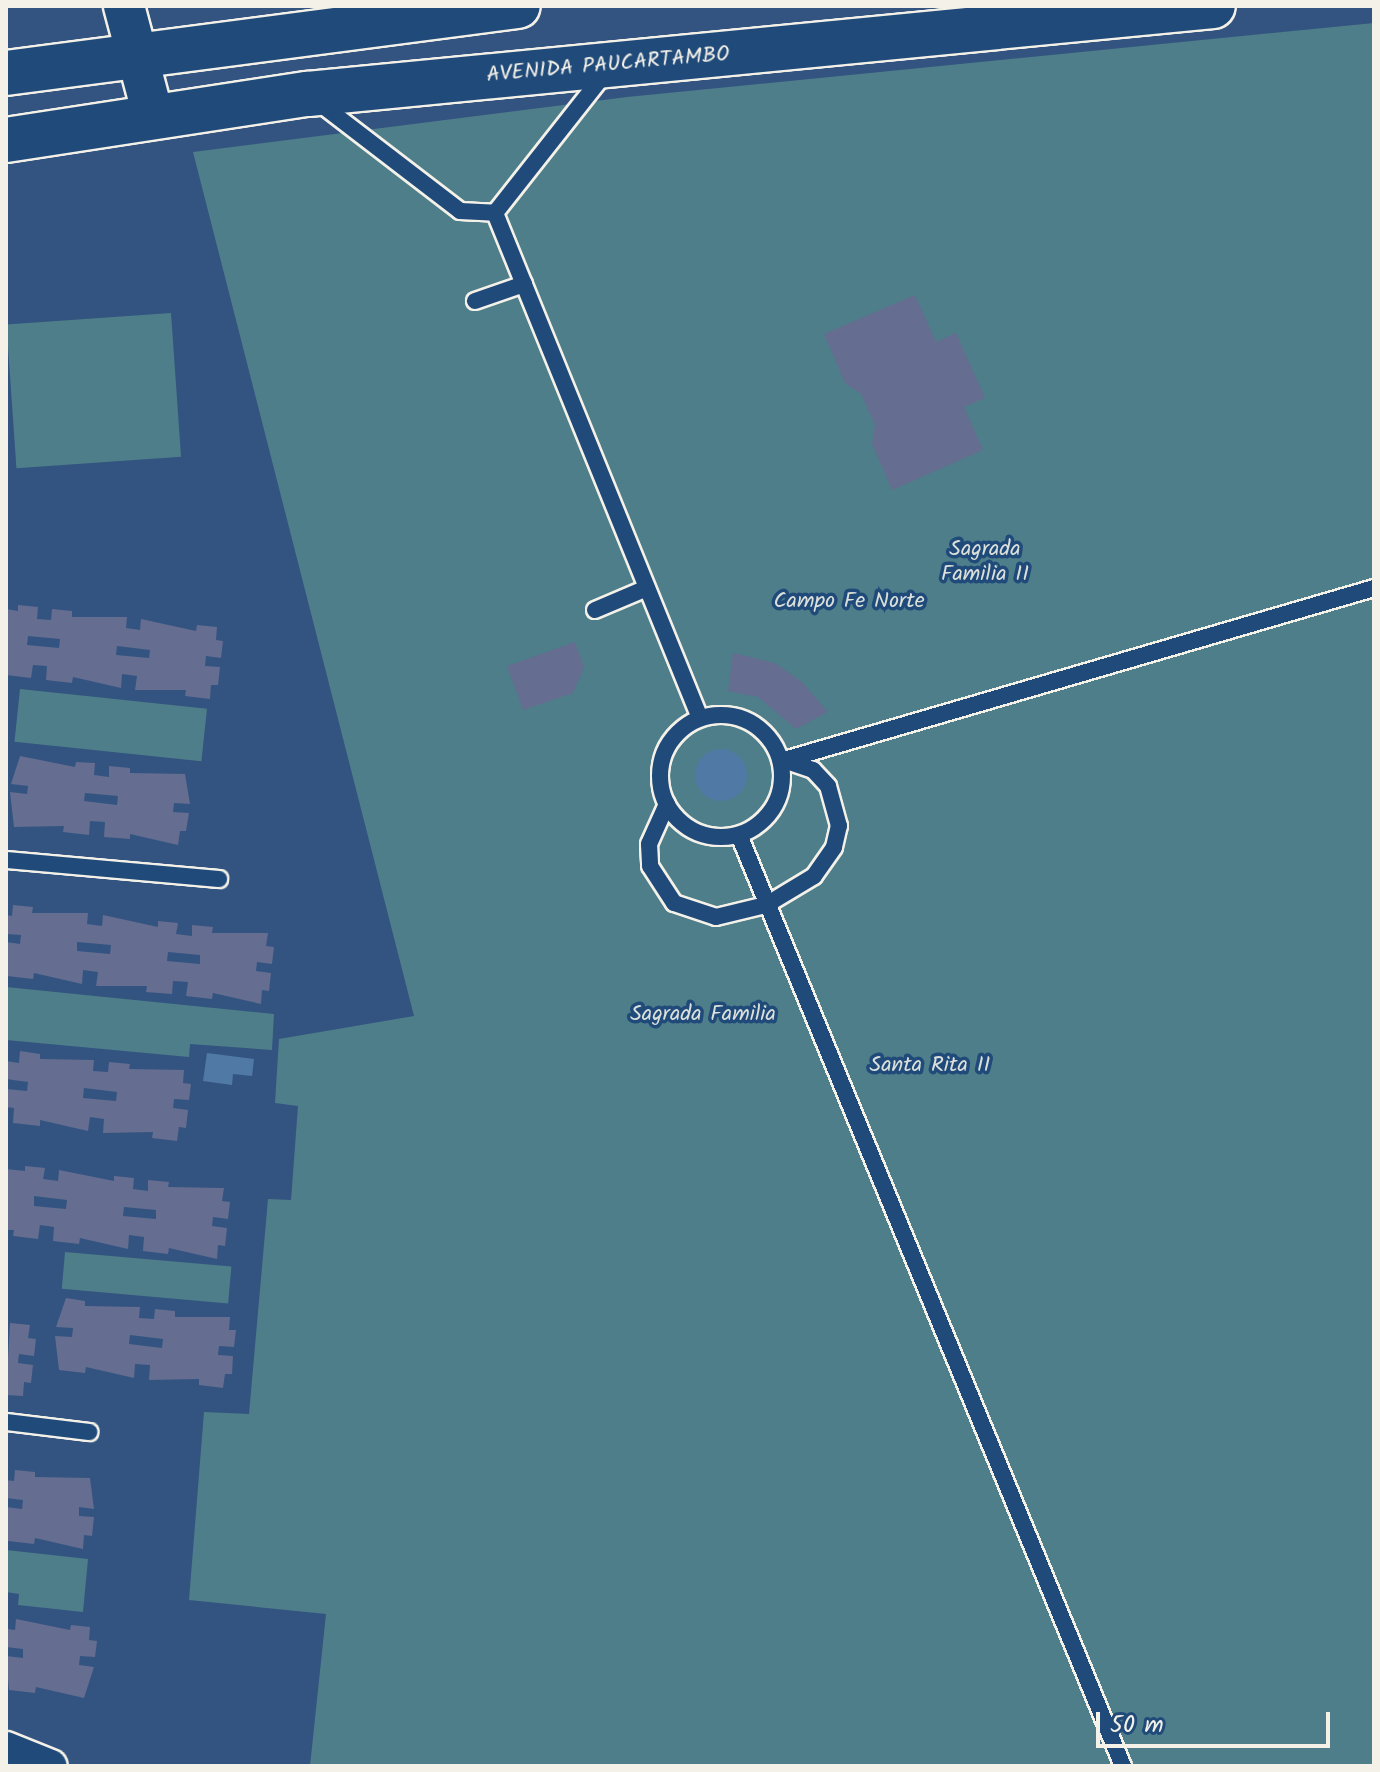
<!DOCTYPE html>
<html>
<head>
<meta charset="utf-8">
<style>
	body { margin:0 }
	#map { position:relative; width:1380px; height:1772px; overflow:hidden; background:#335480; font-family:Kalam,sans-serif }
	div>[style] { position:absolute }
	[style*='--x'] { left:calc(var(--x)*1px); top:calc(var(--y)*1px); width:calc(var(--w)*1px); rotate:calc(var(--a)*1deg) }
	.green>* { inset:0; background:#4e7e89; transform-origin:0 0 }
	.water>* { inset:0; background:#507aa5 }
	.round { border-radius:50% }
	.building>* { inset:0; background:#656d91 }
	.roads { filter:drop-shadow(2px 0 #f4f1e8) drop-shadow(-2px 0 #f4f1e8) drop-shadow(0 2px #f4f1e8) drop-shadow(0 -2px #f4f1e8) }
	.service>* { height:16px; margin:-8px; padding:0 8px; transform-origin:8px; border-radius:8px; background:#1f4a7a }
	.service>.ring { margin:-8px; padding:0; box-sizing:content-box; background:none; border:16px solid #1f4a7a; border-radius:50% }
	.minor>* { height:32px; margin:-16px; padding:0 16px; transform-origin:16px; border-radius:16px; background:#1f4a7a }
	.tertiary>* { height:40px; margin:-20px; padding:0 20px; transform-origin:20px; border-radius:20px; background:#1f4a7a }
	.secondary>* { height:44px; margin:-22px; padding:0 22px; transform-origin:22px; border-radius:22px; background:#1f4a7a }
	span { translate:-50% -50%; white-space:nowrap; text-align:center; line-height:1.15; -webkit-text-stroke:7px #1f4a7a; paint-order:stroke }
	.street-label { font-size:22px; color:#f4f1e8 }
	.park-label { font-size:22px; color:#dbe0da }
	.frame { position:absolute; inset:0; border:8px solid #f4f1e8; pointer-events:none }
	.scale { position:absolute; left:1096px; top:1712px; width:234px; height:36px; box-sizing:border-box; border:4px solid #f4f1e8; border-top:0; padding-left:10px; font-size:24px; line-height:28px; white-space:nowrap; color:#f4f1e8; -webkit-text-stroke:6px #1f4a7a; paint-order:stroke }
</style>
</head>
<body>
<div id="map">
	<div class="green">
		<div style="clip-path:polygon(1374px 23px,1374px 1766px,310px 1766px,326px 1614px,189px 1600px,204px 1412px,249px 1414px,268px 1199px,291px 1200px,298px 1106px,275px 1103px,279px 1039px,414px 1016px,193px 152px,627px 97px)"></div>
		<div style="left:171px;top:313px;width:144px;height:165px;rotate:86deg"></div>
		<div style="left:20px;top:689px;width:188px;height:53px;rotate:6deg"></div>
		<div style="clip-path:polygon(6px 987px,274px 1014px,272px 1050px,190px 1044px,189px 1057px,6px 1040px)"></div>
		<div style="left:65px;top:1252px;width:167px;height:37px;rotate:5deg"></div>
		<div style="clip-path:polygon(6px 1550px,88px 1559px,83px 1612px,18px 1605px,19px 1594px,6px 1592px)"></div>
	</div>
	<div class="water">
		<div class="round" style="left:695px;top:749px;width:52px;height:52px"></div>
		<div style="clip-path:polygon(207px 1053px,254px 1059px,252px 1076px,233px 1074px,232px 1085px,203px 1081px)"></div>
	</div>
	<div class="building">
		<div style="clip-path:polygon(915px 295px,936px 342px,956px 333px,985px 398px,964px 407px,983px 450px,892px 490px,872px 444px,875px 425px,861px 394px,845px 383px,824px 334px)"></div>
		<div style="clip-path:polygon(evenodd,18px 605px,38px 607px,37px 619px,51px 620px,52px 609px,72px 611px,72px 617px,127px 617px,126px 628px,140px 630px,141px 619px,196px 631px,197px 625px,217px 627px,216px 640px,223px 641px,221px 658px,206px 656px,205px 666px,220px 667px,218px 685px,211px 685px,210px 699px,185px 696px,186px 690px,135px 690px,137px 676px,122px 674px,121px 688px,73px 677px,72px 683px,46px 680px,47px 666px,33px 665px,31px 678px,6px 675px,6px 609px,18px 611px,18px 605px,28px 636px,60px 639px,59px 648px,27px 645px,28px 636px,18px 605px,117px 646px,150px 650px,149px 658px,116px 655px,117px 646px)"></div>
		<div style="clip-path:polygon(575px 642px,584px 667px,573px 693px,523px 710px,507px 666px)"></div>
		<div style="clip-path:polygon(733px 653px,775px 663px,802px 682px,828px 712px,796px 729px,758px 697px,728px 691px)"></div>
		<div style="clip-path:polygon(evenodd,20px 756px,75px 767px,76px 762px,95px 763px,94px 775px,109px 777px,109px 766px,130px 768px,130px 773px,185px 774px,190px 804px,174px 803px,173px 812px,189px 813px,186px 831px,180px 831px,178px 845px,130px 834px,130px 839px,104px 837px,105px 822px,90px 821px,89px 835px,63px 832px,64px 826px,14px 827px,10px 792px,27px 794px,28px 786px,11px 784px,20px 756px,85px 793px,118px 796px,117px 805px,84px 801px,85px 793px)"></div>
		<div style="clip-path:polygon(evenodd,13px 905px,33px 907px,32px 913px,88px 913px,87px 924px,102px 926px,103px 915px,158px 927px,158px 921px,178px 923px,176px 934px,192px 936px,192px 925px,213px 927px,212px 933px,268px 933px,266px 946px,274px 947px,272px 964px,257px 962px,256px 971px,271px 973px,269px 991px,262px 990px,261px 1004px,213px 993px,212px 999px,186px 996px,188px 982px,173px 981px,172px 994px,146px 992px,147px 986px,96px 986px,98px 972px,83px 970px,82px 984px,34px 973px,33px 979px,7px 976px,6px 942px,20px 944px,21px 935px,6px 934px,6px 915px,12px 916px,13px 905px,77px 942px,111px 945px,110px 954px,77px 951px,77px 942px,13px 905px,168px 952px,200px 955px,200px 964px,167px 961px,168px 952px)"></div>
		<div style="clip-path:polygon(evenodd,20px 1051px,40px 1054px,40px 1059px,94px 1060px,93px 1071px,108px 1072px,109px 1062px,130px 1064px,129px 1069px,184px 1070px,183px 1083px,191px 1084px,189px 1100px,174px 1099px,173px 1108px,188px 1110px,186px 1128px,179px 1127px,177px 1141px,152px 1138px,153px 1132px,103px 1133px,104px 1119px,90px 1117px,88px 1131px,40px 1120px,40px 1126px,13px 1123px,14px 1108px,6px 1107px,6px 1089px,27px 1091px,28px 1082px,6px 1079px,6px 1061px,19px 1063px,20px 1051px,84px 1088px,117px 1092px,116px 1101px,83px 1098px,84px 1088px)"></div>
		<div style="clip-path:polygon(evenodd,25px 1166px,45px 1168px,43px 1179px,58px 1181px,59px 1170px,114px 1181px,114px 1176px,134px 1178px,133px 1189px,148px 1191px,148px 1180px,169px 1182px,168px 1187px,224px 1188px,222px 1201px,230px 1202px,228px 1219px,213px 1217px,212px 1226px,227px 1228px,225px 1246px,218px 1245px,217px 1259px,169px 1248px,168px 1254px,143px 1251px,144px 1237px,129px 1235px,128px 1249px,80px 1238px,79px 1244px,53px 1241px,54px 1227px,40px 1225px,38px 1239px,13px 1236px,14px 1230px,6px 1230px,6px 1169px,25px 1171px,25px 1166px,34px 1196px,67px 1200px,66px 1209px,34px 1206px,34px 1196px,25px 1166px,124px 1207px,156px 1210px,156px 1219px,123px 1216px,124px 1207px)"></div>
		<div style="clip-path:polygon(evenodd,66px 1298px,85px 1301px,85px 1306px,140px 1307px,139px 1318px,154px 1319px,155px 1309px,175px 1311px,175px 1317px,230px 1317px,229px 1330px,236px 1330px,234px 1347px,219px 1346px,218px 1355px,233px 1356px,232px 1374px,225px 1374px,223px 1388px,199px 1385px,199px 1379px,149px 1380px,150px 1365px,135px 1364px,134px 1378px,86px 1367px,85px 1373px,59px 1370px,55px 1336px,72px 1337px,73px 1328px,56px 1327px,66px 1298px,130px 1335px,163px 1339px,162px 1348px,129px 1344px,130px 1335px)"></div>
		<div style="clip-path:polygon(10px 1323px,30px 1325px,28px 1338px,36px 1339px,34px 1356px,19px 1354px,18px 1363px,33px 1365px,31px 1383px,24px 1382px,23px 1396px,6px 1395px)"></div>
		<div style="clip-path:polygon(15px 1470px,35px 1472px,35px 1477px,90px 1478px,94px 1509px,79px 1507px,79px 1516px,94px 1517px,92px 1536px,84px 1535px,83px 1549px,35px 1538px,34px 1544px,8px 1541px,6px 1507px,22px 1509px,23px 1500px,6px 1498px,6px 1480px,14px 1481px)"></div>
		<div style="clip-path:polygon(16px 1619px,70px 1630px,71px 1625px,90px 1627px,89px 1640px,97px 1641px,95px 1657px,80px 1656px,79px 1665px,94px 1667px,84px 1698px,36px 1687px,35px 1693px,9px 1690px,6px 1656px,23px 1658px,23px 1649px,6px 1647px,8px 1629px,15px 1630px)"></div>
	</div>
	<div class="roads">
		<div class="service">
			<div style="--x:318;--y:102;--w:179;--a:37.5"></div>
			<div style="--x:460;--y:211;--w:35;--a:3"></div>
			<div style="--x:495;--y:213;--w:545;--a:67.91"></div>
			<div style="--x:495;--y:213;--w:178;--a:-51.8"></div>
			<div style="--x:475;--y:301;--w:52;--a:-19.1"></div>
			<div style="--x:595;--y:610;--w:56;--a:-22.9"></div>
			<div class="ring" style="left:660px;top:715px;width:106px;height:106px"></div>
			<div style="--x:781;--y:761;--w:618;--a:-16.26"></div>
			<div style="--x:667;--y:804;--w:44;--a:114.2"></div>
			<div style="--x:649;--y:844;--w:22;--a:87"></div>
			<div style="--x:650;--y:866;--w:44;--a:57"></div>
			<div style="--x:674;--y:903;--w:44;--a:18.4"></div>
			<div style="--x:716;--y:917;--w:51;--a:-13.5"></div>
			<div style="--x:766;--y:905;--w:56;--a:-31.1"></div>
			<div style="--x:814;--y:876;--w:35;--a:-55"></div>
			<div style="--x:834;--y:847;--w:22;--a:-77"></div>
			<div style="--x:839;--y:826;--w:41;--a:-105.4"></div>
			<div style="--x:828;--y:786;--w:22;--a:-133"></div>
			<div style="--x:813;--y:770;--w:28;--a:-161"></div>
			<div style="--x:739;--y:835;--w:1007;--a:67.59"></div>
			<div style="--x:6;--y:860;--w:214;--a:5.1"></div>
			<div style="--x:6;--y:1422;--w:84;--a:6.9"></div>
		</div>
		<div class="minor">
			<div style="--x:6;--y:1748;--w:48;--a:21.8"></div>
		</div>
		<div class="tertiary">
			<div style="--x:124;--y:6;--w:113;--a:75.1"></div>
		</div>
		<div class="secondary">
			<div style="--x:6;--y:73;--w:516;--a:-7.46"></div>
			<div style="--x:6;--y:140;--w:305;--a:-8.7"></div>
			<div style="--x:308;--y:94;--w:909;--a:-5.55"></div>
		</div>
	</div>
	<div class="street-label">
		<span style="left:608px;top:65px;rotate:-5deg">AVENIDA PAUCARTAMBO</span>
	</div>
	<div class="park-label">
		<span style="left:985px;top:562px">Sagrada<br>Familia II</span>
		<span style="left:849px;top:602px">Campo Fe Norte</span>
		<span style="left:703px;top:1015px">Sagrada Familia</span>
		<span style="left:930px;top:1066px">Santa Rita II</span>
	</div>
	<div class="frame"></div>
	<div class="scale">50 m</div>
</div>
</body>
</html>
